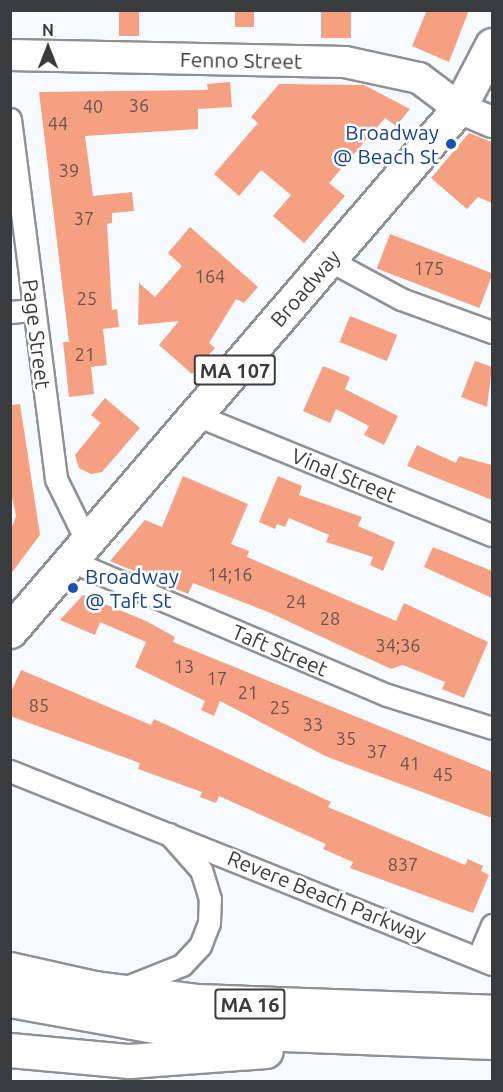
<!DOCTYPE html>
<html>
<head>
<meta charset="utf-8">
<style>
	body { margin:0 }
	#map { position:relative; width:503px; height:1092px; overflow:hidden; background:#f7fafe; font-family:Ubuntu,sans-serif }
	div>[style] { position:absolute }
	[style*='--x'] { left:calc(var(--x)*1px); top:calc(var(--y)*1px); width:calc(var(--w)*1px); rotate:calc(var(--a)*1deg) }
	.building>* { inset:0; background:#f6a082; transform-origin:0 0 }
	.roads { filter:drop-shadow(2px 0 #8f9195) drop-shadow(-2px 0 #8f9195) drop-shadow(0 2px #8f9195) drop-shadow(0 -2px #8f9195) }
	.street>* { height:21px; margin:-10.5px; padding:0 10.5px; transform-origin:10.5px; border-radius:10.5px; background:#fff }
	.secondary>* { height:30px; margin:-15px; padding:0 15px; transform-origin:15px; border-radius:15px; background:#fff }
	.primary>* { height:33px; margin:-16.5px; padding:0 16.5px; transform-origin:16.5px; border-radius:16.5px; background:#fff }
	.highway>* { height:33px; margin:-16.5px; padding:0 16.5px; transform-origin:16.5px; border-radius:16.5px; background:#fff }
	.dots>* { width:16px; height:16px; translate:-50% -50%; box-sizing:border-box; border:3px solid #fff; border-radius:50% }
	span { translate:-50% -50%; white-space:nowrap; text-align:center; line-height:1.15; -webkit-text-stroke:5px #fff; paint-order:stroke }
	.number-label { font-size:18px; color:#69544e }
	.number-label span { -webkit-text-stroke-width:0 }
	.shield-label span { padding:2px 4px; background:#fff; border:2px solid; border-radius:4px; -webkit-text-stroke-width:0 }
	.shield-label { font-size:20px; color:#3a3b3c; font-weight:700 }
	.street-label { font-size:21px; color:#3a3b3c }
	.transit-label { font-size:21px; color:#164399 }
	.right { translate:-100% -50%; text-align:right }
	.left { translate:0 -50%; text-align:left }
	.frame { position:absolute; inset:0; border:12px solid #3a3b3c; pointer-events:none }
	.north { position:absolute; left:18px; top:18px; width:60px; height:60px; -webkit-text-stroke:4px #fff; paint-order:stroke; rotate:0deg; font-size:16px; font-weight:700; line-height:24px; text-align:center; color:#3a3b3c }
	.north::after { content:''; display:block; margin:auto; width:21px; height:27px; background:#3a3b3c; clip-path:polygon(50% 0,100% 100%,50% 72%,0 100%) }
</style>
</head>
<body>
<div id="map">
	<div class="building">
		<div style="left:119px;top:10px;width:20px;height:26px"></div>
		<div style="left:235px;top:10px;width:19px;height:17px"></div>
		<div style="left:321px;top:10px;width:30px;height:28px"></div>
		<div style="clip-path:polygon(427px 10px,469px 10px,449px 62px,412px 46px)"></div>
		<div style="clip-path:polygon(230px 82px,232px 107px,198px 109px,198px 129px,85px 136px,93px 196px,132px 192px,134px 211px,112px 213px,112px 223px,107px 224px,112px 310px,117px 309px,119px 327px,103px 329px,107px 365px,91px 367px,94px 394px,69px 397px,63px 342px,69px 342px,39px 92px,208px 90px,207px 84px)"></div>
		<div style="clip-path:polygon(279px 84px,364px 85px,410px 109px,396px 126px,385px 118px,329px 183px,345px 196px,304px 243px,273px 216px,291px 195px,261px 170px,239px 196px,214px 174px,258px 123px,251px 117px)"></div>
		<div style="clip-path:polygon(469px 133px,492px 142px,492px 203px,478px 197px,467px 209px,431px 178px)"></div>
		<div style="clip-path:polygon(190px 227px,258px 287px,244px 303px,236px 299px,209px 343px,215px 348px,192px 374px,159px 345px,179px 321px,138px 325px,139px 283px,155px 297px,182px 266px,168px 253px)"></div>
		<div style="left:390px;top:234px;width:110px;height:37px;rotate:21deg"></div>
		<div style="left:350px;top:316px;width:51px;height:28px;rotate:22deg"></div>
		<div style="clip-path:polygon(475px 361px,492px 367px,487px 407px,461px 397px)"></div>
		<div style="clip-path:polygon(323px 366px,350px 377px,345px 389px,398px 416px,384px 445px,364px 435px,369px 426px,336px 409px,330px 423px,303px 411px)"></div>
		<div style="clip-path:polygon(105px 398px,140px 428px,102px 472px,91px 474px,79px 468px,75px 455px,101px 423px,91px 415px)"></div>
		<div style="clip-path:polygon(20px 404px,40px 535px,10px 575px,10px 532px,16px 516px,10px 488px,10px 405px)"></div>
		<div style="clip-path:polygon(417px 445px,456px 463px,459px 456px,492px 465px,492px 500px,407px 466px)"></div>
		<div style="clip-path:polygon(183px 476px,248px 504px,231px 544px,249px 551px,247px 557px,396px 621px,404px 603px,488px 642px,464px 698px,442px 689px,445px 682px,403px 665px,391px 669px,268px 612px,193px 583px,188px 594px,110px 561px,145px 520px,162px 527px)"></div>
		<div style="clip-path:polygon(278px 476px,302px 486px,299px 495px,362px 517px,358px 526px,395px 542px,383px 571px,370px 565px,373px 557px,326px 542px,329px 535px,289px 518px,285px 527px,277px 524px,275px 529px,259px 522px)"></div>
		<div style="clip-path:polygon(433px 547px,492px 571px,492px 598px,424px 567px)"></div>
		<div style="clip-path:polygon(83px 595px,146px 621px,175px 637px,173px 642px,492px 772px,492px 818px,325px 756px,220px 701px,214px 716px,201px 710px,205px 701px,135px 667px,146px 642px,100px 622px,95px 635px,60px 620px)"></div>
		<div style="clip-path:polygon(21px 670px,151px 725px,154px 719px,169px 726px,331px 802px,328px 807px,465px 865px,468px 859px,483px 866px,481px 871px,489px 875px,473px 913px,350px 868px,353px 862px,323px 849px,326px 844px,219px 796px,216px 803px,200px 797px,202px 792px,138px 769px,140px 763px,10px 716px,10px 694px)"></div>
	</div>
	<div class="roads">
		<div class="street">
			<div style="--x:10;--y:119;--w:363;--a:82.7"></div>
			<div style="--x:56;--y:479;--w:70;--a:63.8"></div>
			<div style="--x:329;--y:260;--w:82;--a:28.4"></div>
			<div style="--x:401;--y:299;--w:97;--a:19.9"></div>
			<div style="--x:10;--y:312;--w:24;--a:-5"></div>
			<div style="--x:196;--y:415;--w:319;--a:22.1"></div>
			<div style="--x:71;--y:561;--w:343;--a:23"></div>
			<div style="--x:387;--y:695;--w:110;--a:17.4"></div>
			<div style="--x:10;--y:771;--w:519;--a:21.82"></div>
			<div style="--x:478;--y:958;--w:36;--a:-67"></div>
			<div style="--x:129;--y:986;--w:57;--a:-21.6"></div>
			<div style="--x:182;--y:965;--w:26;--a:-47"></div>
			<div style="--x:200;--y:946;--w:25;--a:-69"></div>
			<div style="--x:209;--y:923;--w:24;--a:-88"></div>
			<div style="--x:210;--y:899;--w:30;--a:-107"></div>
			<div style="--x:201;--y:870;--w:48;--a:-131.6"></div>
		</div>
		<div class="secondary">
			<div style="--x:10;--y:55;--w:335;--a:1.2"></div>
			<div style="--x:345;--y:62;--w:76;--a:12.2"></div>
			<div style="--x:419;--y:78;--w:50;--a:36.9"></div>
			<div style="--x:459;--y:108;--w:36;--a:23"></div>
		</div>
		<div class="primary">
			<div style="--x:10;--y:631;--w:689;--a:-49.35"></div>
			<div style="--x:459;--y:108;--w:71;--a:-62.4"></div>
		</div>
		<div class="highway">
			<div style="--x:10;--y:969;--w:87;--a:12.6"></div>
			<div style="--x:95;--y:988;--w:104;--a:7.2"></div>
			<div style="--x:198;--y:1001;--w:294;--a:2.1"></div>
			<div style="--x:10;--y:1000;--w:169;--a:10.2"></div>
			<div style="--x:176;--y:1030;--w:316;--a:2.2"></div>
			<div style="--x:10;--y:1050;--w:120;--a:5.3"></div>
			<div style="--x:129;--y:1061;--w:137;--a:-4.2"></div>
		</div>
	</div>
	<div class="dots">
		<div style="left:451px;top:144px;background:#1a4fb4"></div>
		<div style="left:73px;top:588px;background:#1a4fb4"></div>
	</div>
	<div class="number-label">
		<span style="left:139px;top:105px">36</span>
		<span style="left:93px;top:106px">40</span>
		<span style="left:58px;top:123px">44</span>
		<span style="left:69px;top:170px">39</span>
		<span style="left:84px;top:218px">37</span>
		<span style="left:429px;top:268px">175</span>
		<span style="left:210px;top:276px">164</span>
		<span style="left:87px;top:298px">25</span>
		<span style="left:85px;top:354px">21</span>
		<span style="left:230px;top:574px">14;16</span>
		<span style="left:296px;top:601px">24</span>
		<span style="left:330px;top:618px">28</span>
		<span style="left:398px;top:645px">34;36</span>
		<span style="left:184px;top:666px">13</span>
		<span style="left:217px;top:678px">17</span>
		<span style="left:248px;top:692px">21</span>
		<span style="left:39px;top:705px">85</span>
		<span style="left:280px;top:707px">25</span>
		<span style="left:313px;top:724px">33</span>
		<span style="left:346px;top:738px">35</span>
		<span style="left:377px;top:751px">37</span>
		<span style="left:410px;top:763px">41</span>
		<span style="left:443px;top:774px">45</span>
		<span style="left:403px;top:864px">837</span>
	</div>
	<div class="shield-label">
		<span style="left:235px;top:370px">MA 107</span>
		<span style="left:250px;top:1004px">MA 16</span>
	</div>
	<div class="street-label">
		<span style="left:241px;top:60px;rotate:1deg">Fenno Street</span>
		<span style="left:305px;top:288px;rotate:-49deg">Broadway</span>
		<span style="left:37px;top:334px;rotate:83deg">Page Street</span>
		<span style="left:344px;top:475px;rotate:22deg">Vinal Street</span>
		<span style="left:280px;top:650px;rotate:23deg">Taft Street</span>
		<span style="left:327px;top:896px;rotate:22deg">Revere Beach Parkway</span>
	</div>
	<div class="transit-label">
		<span class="right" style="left:439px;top:144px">Broadway<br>@ Beach St</span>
		<span class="left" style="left:85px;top:588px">Broadway<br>@ Taft St</span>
	</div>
	<div class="frame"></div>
	<div class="north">N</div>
</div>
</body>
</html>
